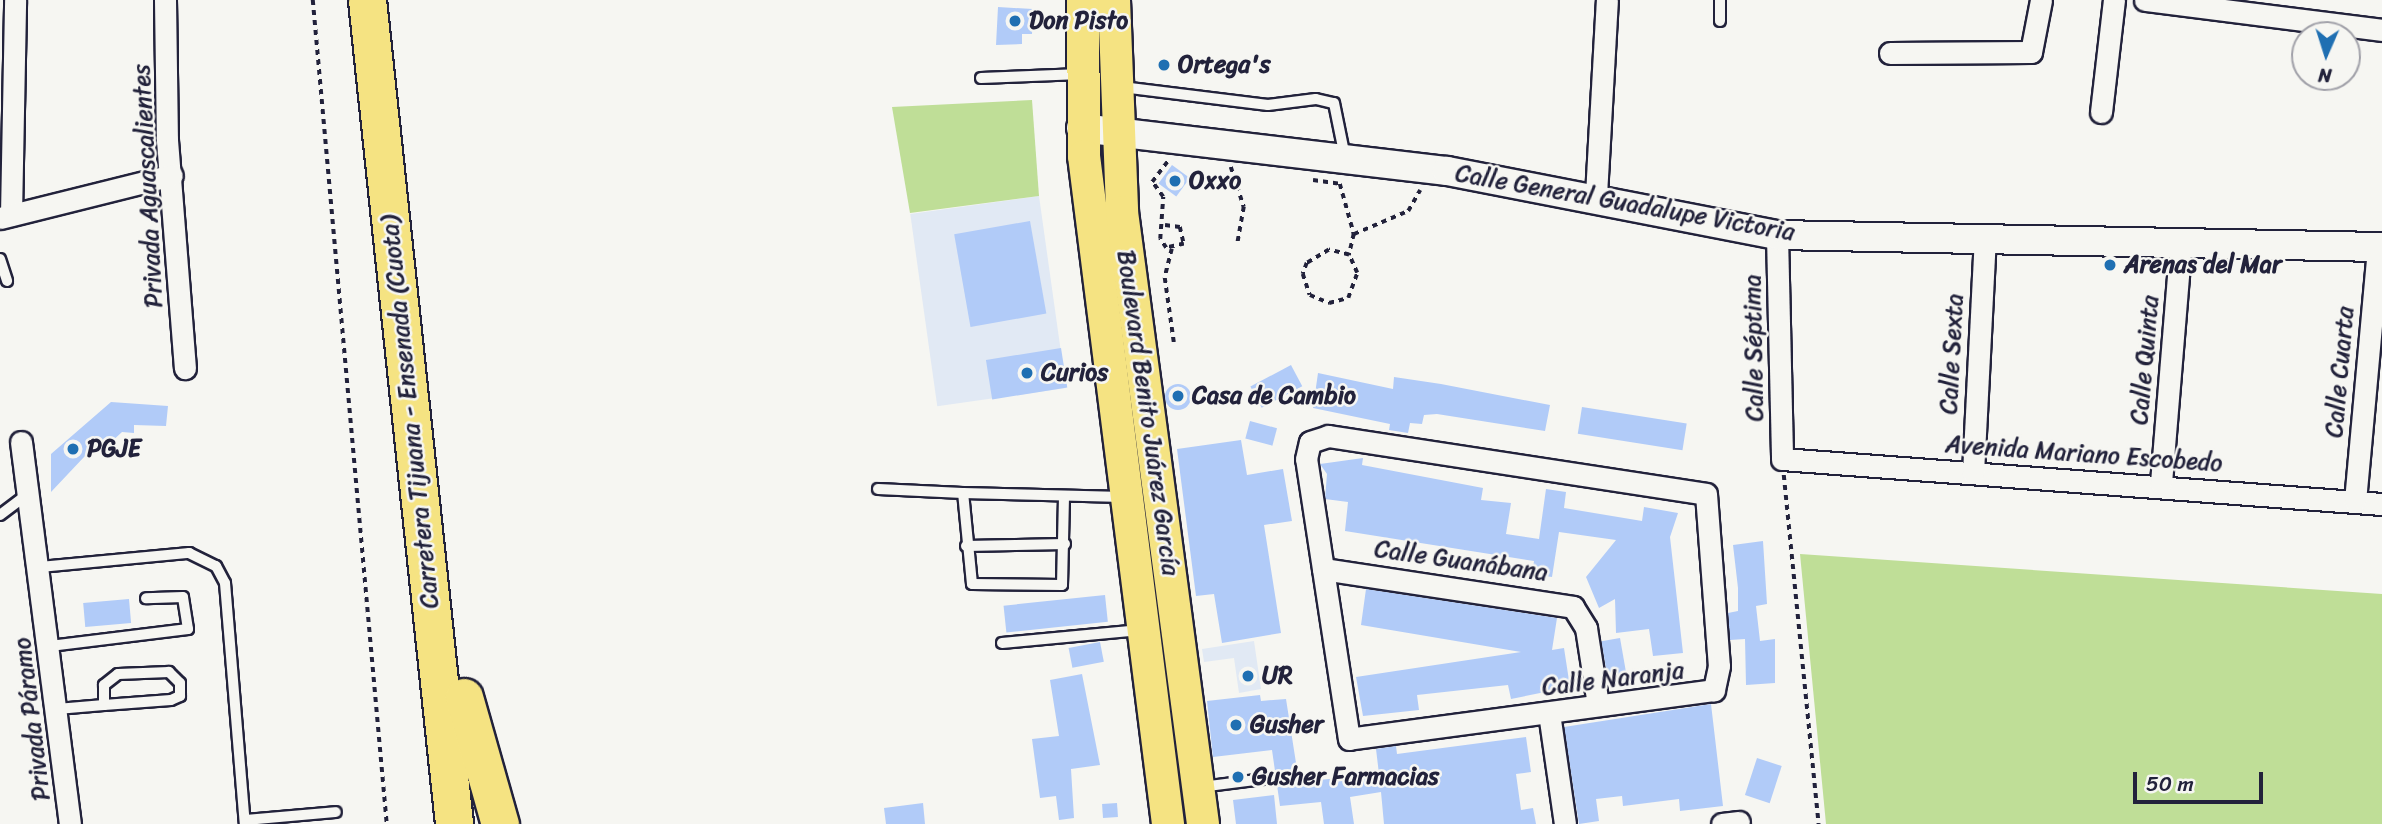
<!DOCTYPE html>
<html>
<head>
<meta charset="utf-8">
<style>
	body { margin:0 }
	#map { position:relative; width:2382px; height:824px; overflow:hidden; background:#f6f6f2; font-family:Sriracha,sans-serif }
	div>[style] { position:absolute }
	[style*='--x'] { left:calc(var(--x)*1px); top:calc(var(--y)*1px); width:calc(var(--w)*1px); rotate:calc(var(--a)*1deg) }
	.built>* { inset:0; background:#e1e9f4; transform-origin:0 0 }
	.green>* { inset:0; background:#bfde97 }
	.building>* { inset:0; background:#b1cbf8; transform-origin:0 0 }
	.round { border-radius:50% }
	.path>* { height:3.5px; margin-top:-1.75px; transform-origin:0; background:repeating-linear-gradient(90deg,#22223b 0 5px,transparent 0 10px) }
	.roads { filter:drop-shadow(2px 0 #22223b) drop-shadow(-2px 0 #22223b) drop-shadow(0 2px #22223b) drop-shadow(0 -2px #22223b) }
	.lane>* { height:10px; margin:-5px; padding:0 5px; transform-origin:5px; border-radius:5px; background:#f6f6f2 }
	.street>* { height:21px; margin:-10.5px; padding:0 10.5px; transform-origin:10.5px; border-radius:10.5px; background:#f6f6f2 }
	.secondary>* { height:28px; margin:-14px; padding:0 14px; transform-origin:14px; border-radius:14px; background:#f6f6f2 }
	.primary>* { height:32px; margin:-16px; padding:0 16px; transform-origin:16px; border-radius:16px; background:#f5e382 }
	.highway>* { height:37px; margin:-18.5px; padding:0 18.5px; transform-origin:18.5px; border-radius:18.5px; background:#f5e382 }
	.dots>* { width:19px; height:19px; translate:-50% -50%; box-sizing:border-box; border:4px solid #f6f6f2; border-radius:50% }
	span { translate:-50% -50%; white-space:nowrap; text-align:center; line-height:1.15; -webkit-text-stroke:5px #f6f6f2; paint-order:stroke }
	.poi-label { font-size:24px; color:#22223b; font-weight:700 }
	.left { translate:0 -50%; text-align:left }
	.street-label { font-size:24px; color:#22223b }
	.north { position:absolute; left:2291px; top:21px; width:70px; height:70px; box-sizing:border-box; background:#f6f6f2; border:2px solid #a1a1a9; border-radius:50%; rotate:183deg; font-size:19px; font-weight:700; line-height:28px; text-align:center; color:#22223b }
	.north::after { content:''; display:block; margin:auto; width:24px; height:32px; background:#1f6fb2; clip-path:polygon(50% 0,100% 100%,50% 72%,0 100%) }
	.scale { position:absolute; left:2133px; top:772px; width:130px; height:32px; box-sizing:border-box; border:4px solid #22223b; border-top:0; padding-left:9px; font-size:21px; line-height:24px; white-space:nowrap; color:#22223b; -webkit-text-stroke:5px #f6f6f2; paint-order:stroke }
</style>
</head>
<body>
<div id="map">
	<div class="built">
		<div style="left:1039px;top:196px;width:194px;height:130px;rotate:82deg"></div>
		<div style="clip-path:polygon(1254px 641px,1261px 689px,1239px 693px,1234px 658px,1204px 662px,1202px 649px)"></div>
	</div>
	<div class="green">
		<div style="clip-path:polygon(1032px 100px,1039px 196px,910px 213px,892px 107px)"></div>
		<div style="clip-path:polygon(1800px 554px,2382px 594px,2382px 824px,1826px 824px)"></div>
	</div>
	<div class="building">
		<div style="clip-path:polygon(998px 7px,1033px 9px,1032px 34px,1022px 34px,1022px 44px,996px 45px)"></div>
		<div style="left:1172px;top:165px;width:22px;height:23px;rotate:36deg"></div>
		<div style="left:1030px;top:221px;width:94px;height:77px;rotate:80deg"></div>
		<div style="left:1061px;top:348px;width:40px;height:76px;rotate:81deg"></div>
		<div style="left:1291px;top:365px;width:24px;height:46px;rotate:62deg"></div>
		<div style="clip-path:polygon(1318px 373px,1393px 389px,1394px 377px,1441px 384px,1550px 405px,1545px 431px,1437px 414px,1424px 415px,1422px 424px,1410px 423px,1408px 433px,1389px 430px,1390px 424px,1313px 408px)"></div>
		<div class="round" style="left:1165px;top:384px;width:26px;height:26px"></div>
		<div style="clip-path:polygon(111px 402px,168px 406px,166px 426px,134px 425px,134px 433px,122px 432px,108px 445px,101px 439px,51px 492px,51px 454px)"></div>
		<div style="left:1582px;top:407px;width:106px;height:27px;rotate:9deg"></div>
		<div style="left:1250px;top:421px;width:28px;height:18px;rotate:15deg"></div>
		<div style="clip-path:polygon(1241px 440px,1247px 475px,1283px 469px,1292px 521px,1264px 525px,1281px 633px,1222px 643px,1214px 594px,1196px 596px,1177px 449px)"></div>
		<div style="clip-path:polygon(1363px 458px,1362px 465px,1483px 488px,1481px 500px,1511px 503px,1506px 534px,1539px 539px,1546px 489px,1566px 492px,1564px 508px,1642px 521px,1644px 507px,1678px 513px,1670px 537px,1683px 653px,1653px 656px,1649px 629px,1616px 633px,1615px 599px,1599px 608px,1586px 577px,1616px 540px,1559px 532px,1552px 577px,1532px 574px,1534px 561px,1345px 531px,1348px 502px,1325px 499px,1327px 474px,1320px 464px)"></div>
		<div style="clip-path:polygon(1763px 541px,1767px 604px,1756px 606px,1760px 641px,1775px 639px,1775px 683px,1746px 685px,1745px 639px,1730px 640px,1728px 613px,1738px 611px,1738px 588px,1733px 545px)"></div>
		<div style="clip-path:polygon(1366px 589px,1557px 618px,1552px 650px,1564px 648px,1570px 687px,1511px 699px,1508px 685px,1417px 695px,1419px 710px,1363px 716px,1356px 677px,1521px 652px,1361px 625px)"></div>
		<div style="left:1105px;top:595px;width:27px;height:102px;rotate:84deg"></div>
		<div style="left:129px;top:599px;width:24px;height:46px;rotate:85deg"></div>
		<div style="left:1620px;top:638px;width:40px;height:19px;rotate:80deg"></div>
		<div style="left:1100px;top:642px;width:20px;height:32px;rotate:79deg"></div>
		<div style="clip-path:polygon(1082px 674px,1100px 765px,1071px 769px,1074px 818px,1059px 820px,1056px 796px,1040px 798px,1032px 739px,1059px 736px,1050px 680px)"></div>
		<div style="clip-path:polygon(1260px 695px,1261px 701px,1286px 699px,1299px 782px,1379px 774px,1376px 749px,1396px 746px,1397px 754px,1526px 737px,1531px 772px,1516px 774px,1521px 810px,1533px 808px,1536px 824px,1384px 824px,1381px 792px,1350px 797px,1354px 824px,1324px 824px,1321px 802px,1280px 806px,1272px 750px,1213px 757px,1207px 701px)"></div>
		<div style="clip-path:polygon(1711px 704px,1723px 806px,1680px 811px,1679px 799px,1623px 806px,1622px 796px,1596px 799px,1599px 821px,1579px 824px,1564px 727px)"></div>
		<div style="left:1757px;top:758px;width:26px;height:39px;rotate:18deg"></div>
		<div style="clip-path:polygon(1274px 795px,1277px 824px,1236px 824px,1233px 800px)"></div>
		<div style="clip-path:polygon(923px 803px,925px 824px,886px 824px,884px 808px)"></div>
		<div style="left:1117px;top:803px;width:14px;height:15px;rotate:86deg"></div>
	</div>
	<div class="path">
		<div style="--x:313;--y:0;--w:827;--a:84.87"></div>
		<div style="--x:1231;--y:167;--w:42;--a:72"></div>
		<div style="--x:1244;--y:207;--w:39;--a:100"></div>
		<div style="--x:1313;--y:180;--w:27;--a:8"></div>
		<div style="--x:1340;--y:184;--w:52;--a:74.4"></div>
		<div style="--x:1354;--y:234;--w:22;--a:103"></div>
		<div style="--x:1349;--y:255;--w:21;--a:-166"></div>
		<div style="--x:1329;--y:250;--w:26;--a:149"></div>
		<div style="--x:1307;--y:263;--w:12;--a:110"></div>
		<div style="--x:1303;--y:274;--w:22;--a:72"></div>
		<div style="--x:1310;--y:295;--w:21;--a:23"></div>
		<div style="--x:1329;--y:303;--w:20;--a:-15"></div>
		<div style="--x:1348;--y:298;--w:27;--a:-70"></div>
		<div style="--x:1357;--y:273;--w:20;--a:-114"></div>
		<div style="--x:1165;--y:225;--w:15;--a:8"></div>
		<div style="--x:1180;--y:227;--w:17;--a:77"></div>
		<div style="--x:1184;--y:244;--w:18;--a:167"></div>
		<div style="--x:1166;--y:248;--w:11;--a:-124"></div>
		<div style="--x:1160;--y:239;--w:42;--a:-85.9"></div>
		<div style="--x:1163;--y:197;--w:19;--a:-126"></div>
		<div style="--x:1152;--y:182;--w:26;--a:-53"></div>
		<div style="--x:1354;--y:234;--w:59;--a:-23.1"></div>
		<div style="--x:1408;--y:211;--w:24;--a:-60"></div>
		<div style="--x:1172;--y:249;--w:30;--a:104"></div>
		<div style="--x:1165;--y:278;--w:65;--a:82"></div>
		<div style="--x:1784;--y:475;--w:351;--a:84.3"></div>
	</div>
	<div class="roads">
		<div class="lane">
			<div style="--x:1720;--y:21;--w:21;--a:-90"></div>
			<div style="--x:981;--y:78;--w:100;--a:-2.3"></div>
			<div style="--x:1122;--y:87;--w:147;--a:7"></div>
			<div style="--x:1268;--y:105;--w:48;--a:-7.1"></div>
			<div style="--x:1316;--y:99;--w:18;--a:13"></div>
			<div style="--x:1334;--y:103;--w:55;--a:78.5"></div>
			<div style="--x:0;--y:259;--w:23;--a:72"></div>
			<div style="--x:878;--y:489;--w:85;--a:2.7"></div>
			<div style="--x:1064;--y:497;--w:88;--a:91.3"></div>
			<div style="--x:1062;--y:585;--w:90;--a:-179.4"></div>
			<div style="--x:972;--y:584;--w:91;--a:-95.6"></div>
			<div style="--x:963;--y:493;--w:161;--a:1.4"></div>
			<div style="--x:0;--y:515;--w:34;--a:-37"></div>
			<div style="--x:966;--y:546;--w:99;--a:-1.2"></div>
			<div style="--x:40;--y:567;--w:150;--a:-5.4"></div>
			<div style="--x:189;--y:553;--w:30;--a:26"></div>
			<div style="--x:216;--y:566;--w:19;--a:62"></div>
			<div style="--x:225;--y:583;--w:242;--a:85.3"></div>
			<div style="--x:1002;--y:643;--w:139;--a:-5.4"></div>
			<div style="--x:50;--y:646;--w:139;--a:-7"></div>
			<div style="--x:188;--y:629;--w:32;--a:-99"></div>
			<div style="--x:183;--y:597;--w:37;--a:178"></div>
			<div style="--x:57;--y:709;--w:47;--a:-4.9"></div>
			<div style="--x:104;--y:705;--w:67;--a:-4.3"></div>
			<div style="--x:171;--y:700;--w:10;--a:-24"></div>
			<div style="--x:180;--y:696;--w:13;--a:-90"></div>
			<div style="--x:180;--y:683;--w:16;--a:-135"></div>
			<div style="--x:169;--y:672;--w:51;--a:177.8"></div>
			<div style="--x:118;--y:674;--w:18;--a:142"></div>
			<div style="--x:104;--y:685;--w:20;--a:90"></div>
			<div style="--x:1201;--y:787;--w:71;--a:-7.3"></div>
			<div style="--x:245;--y:820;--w:91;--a:-5"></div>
		</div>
		<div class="street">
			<div style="--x:165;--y:0;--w:140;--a:89.2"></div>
			<div style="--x:167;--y:140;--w:229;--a:85.5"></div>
			<div style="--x:2145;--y:0;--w:239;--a:7.2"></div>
			<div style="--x:1890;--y:53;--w:141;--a:-0.4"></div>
			<div style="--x:2031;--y:52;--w:53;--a:-79.1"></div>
			<div style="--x:2101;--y:112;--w:113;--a:-83.4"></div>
			<div style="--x:1596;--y:195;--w:195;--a:-86.8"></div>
			<div style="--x:11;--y:215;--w:215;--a:-88.9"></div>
			<div style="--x:0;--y:218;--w:177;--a:-14"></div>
			<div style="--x:1777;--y:235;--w:224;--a:88.7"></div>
			<div style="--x:1782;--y:459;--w:602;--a:4.29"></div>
			<div style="--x:1328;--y:436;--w:382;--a:8.7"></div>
			<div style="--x:1706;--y:494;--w:172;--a:85.7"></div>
			<div style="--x:1719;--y:666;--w:25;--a:102"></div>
			<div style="--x:1714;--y:690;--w:368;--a:172.4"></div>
			<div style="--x:1349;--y:739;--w:283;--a:-98.7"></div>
			<div style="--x:1306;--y:459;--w:17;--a:-77"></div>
			<div style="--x:1310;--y:442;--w:19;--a:-18"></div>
			<div style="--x:21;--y:442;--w:385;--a:82.7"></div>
			<div style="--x:1973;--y:473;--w:235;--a:-87.1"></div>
			<div style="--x:2161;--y:483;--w:242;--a:-85.3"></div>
			<div style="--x:2355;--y:501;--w:255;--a:-84.8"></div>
			<div style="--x:1323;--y:569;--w:253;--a:8.6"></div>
			<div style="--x:1573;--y:607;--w:25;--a:58"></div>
			<div style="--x:1586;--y:628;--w:78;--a:81.1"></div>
			<div style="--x:1549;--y:713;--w:112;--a:81.8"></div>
			<div style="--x:1722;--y:824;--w:17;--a:-7"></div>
		</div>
		<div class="secondary">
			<div style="--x:1081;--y:128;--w:369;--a:6.7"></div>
			<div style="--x:1447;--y:171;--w:336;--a:11"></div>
			<div style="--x:1777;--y:235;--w:605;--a:1.14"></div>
		</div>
		<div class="primary">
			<div style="--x:1083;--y:0;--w:156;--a:89.6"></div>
			<div style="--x:1084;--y:156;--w:673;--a:82.83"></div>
			<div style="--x:1114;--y:0;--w:212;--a:87.8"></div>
			<div style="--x:1122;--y:212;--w:617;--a:82.46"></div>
		</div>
		<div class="highway">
			<div style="--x:367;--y:0;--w:829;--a:83.97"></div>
			<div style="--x:464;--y:697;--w:132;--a:74.2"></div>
		</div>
	</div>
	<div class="dots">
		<div style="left:1015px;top:21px;background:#1f6fb2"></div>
		<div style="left:1164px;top:65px;background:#1f6fb2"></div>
		<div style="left:1175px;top:181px;background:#1f6fb2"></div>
		<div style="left:2110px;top:265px;background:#1f6fb2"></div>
		<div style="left:1027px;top:373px;background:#1f6fb2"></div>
		<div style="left:1178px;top:396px;background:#1f6fb2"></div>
		<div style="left:73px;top:449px;background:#1f6fb2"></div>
		<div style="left:1248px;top:676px;background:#1f6fb2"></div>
		<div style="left:1236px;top:725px;background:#1f6fb2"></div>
		<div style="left:1238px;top:777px;background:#1f6fb2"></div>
	</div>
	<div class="poi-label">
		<span class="left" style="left:1029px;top:21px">Don Pisto</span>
		<span class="left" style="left:1178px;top:65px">Ortega's</span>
		<span class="left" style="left:1189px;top:181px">Oxxo</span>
		<span class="left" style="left:2124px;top:265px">Arenas del Mar</span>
		<span class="left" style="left:1041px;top:373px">Curios</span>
		<span class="left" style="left:1192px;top:396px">Casa de Cambio</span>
		<span class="left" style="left:87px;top:449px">PGJE</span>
		<span class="left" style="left:1262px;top:676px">UR</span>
		<span class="left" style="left:1250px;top:725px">Gusher</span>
		<span class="left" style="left:1252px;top:777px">Gusher Farmacias</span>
	</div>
	<div class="street-label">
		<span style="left:148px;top:186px;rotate:-93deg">Privada Aguascalientes</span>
		<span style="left:1625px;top:203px;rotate:10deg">Calle General Guadalupe Victoria</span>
		<span style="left:1754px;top:348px;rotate:-91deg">Calle Séptima</span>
		<span style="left:1952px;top:354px;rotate:-87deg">Calle Sexta</span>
		<span style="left:2145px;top:360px;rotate:-85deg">Calle Quinta</span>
		<span style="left:2340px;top:372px;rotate:-85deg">Calle Cuarta</span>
		<span style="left:410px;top:412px;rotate:-96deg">Carretera Tijuana - Ensenada (Cuota)</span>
		<span style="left:1148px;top:413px;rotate:82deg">Boulevard Benito Juárez García</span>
		<span style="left:2084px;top:454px;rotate:4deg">Avenida Mariano Escobedo</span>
		<span style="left:1461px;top:561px;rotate:8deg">Calle Guanábana</span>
		<span style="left:1613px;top:679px;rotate:-7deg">Calle Naranja</span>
		<span style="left:32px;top:719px;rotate:-97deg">Privada Páramo</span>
	</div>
	<div class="north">N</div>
	<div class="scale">50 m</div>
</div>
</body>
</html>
